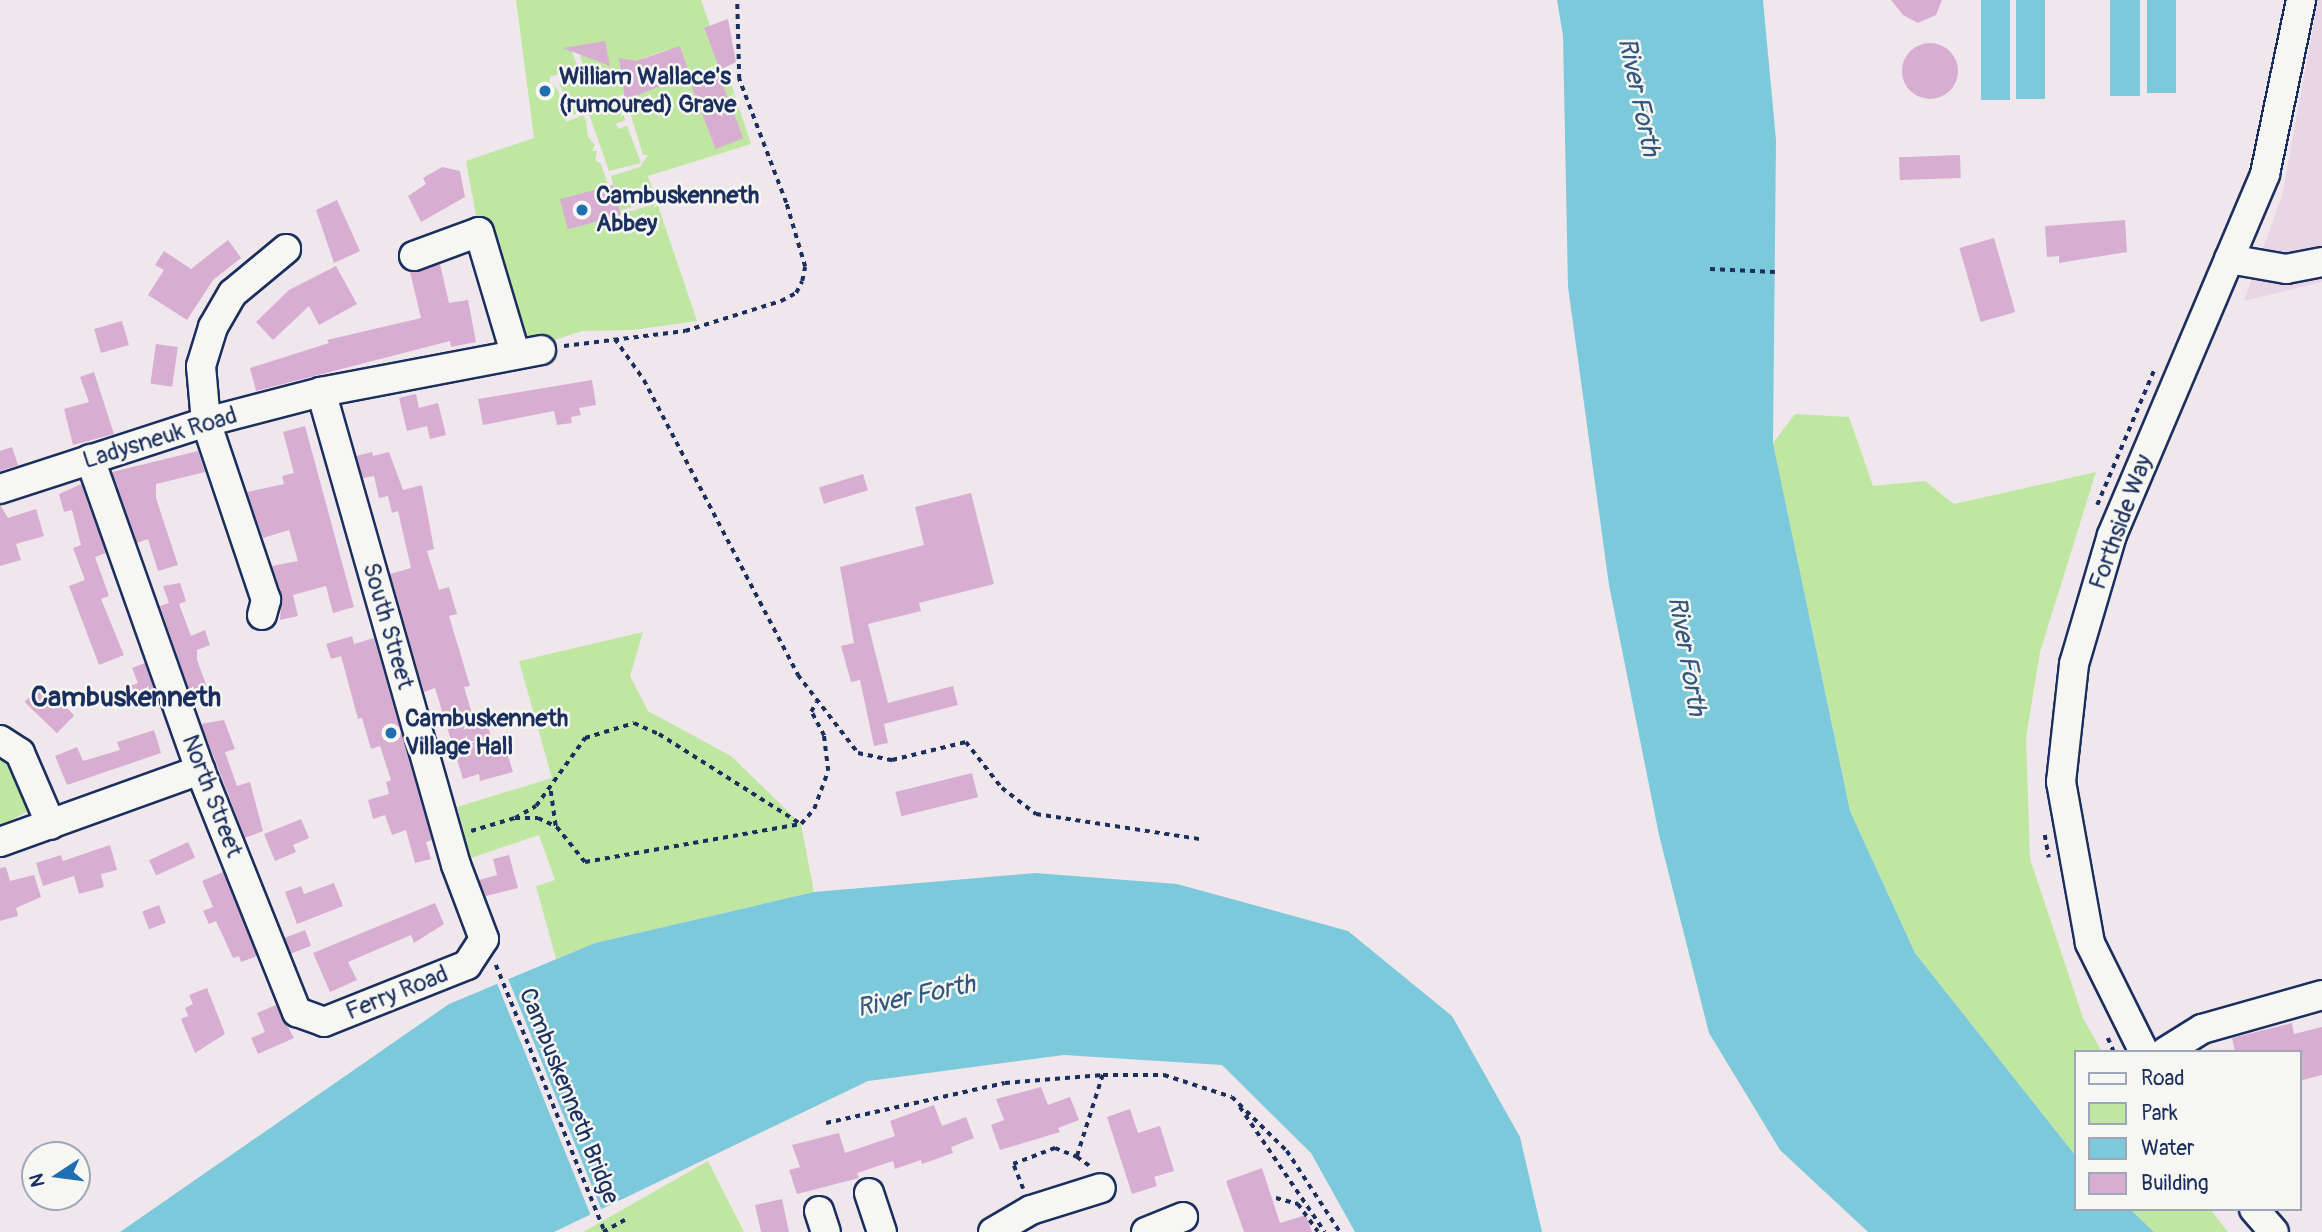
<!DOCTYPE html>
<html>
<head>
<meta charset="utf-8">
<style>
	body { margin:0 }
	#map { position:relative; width:2322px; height:1232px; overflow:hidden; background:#f0e7ec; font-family:Pangolin,sans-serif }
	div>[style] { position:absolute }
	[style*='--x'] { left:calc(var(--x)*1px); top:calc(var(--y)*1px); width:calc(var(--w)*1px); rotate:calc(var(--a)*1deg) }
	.built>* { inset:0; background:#e9d6e4 }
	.green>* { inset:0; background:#bfe7a2 }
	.water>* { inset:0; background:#7cc9db; transform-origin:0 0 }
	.pier>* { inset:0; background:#f0e7ec; transform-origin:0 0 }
	.building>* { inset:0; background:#d8add2; transform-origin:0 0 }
	.round { border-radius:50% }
	.path>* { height:3.5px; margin-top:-1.75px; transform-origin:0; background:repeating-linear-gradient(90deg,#1b2f5e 0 5px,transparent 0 10px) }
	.roads { filter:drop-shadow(2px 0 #1b2f5e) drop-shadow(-2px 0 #1b2f5e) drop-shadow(0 2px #1b2f5e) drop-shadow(0 -2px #1b2f5e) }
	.minor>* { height:28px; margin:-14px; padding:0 14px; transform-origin:14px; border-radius:14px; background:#f6f6f2 }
	.dots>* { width:19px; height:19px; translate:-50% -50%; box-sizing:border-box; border:4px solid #f6f6f2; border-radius:50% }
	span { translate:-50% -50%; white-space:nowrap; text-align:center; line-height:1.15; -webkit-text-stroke:5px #f6f6f2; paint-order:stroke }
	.poi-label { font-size:24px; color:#1b2f5e; font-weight:700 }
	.left { translate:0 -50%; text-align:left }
	.street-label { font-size:24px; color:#1b2f5e }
	.water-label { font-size:26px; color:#33567d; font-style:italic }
	.quarter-label { font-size:28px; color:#1b2f5e; font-weight:700 }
	.legend { position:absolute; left:2074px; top:1050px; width:228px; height:161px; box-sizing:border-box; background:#f6f6f2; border:2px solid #9ea6b7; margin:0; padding:9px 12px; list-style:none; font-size:21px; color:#1b2f5e }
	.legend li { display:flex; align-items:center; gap:14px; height:35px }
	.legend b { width:35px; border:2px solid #9ea6b7 }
	.north { position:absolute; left:21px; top:1141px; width:70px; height:70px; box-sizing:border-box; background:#f6f6f2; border:2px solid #9ea6b7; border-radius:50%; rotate:257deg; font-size:19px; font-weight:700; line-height:28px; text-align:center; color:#1b2f5e }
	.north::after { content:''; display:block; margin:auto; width:24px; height:32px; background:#1f6fb2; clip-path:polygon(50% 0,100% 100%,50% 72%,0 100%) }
</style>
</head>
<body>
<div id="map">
	<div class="built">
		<div style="clip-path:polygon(2318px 0,2322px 0,2322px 282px,2244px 301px,2282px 196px)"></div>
	</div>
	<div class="green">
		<div style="clip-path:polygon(evenodd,516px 0,701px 0,710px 26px,704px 29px,720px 69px,726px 68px,751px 144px,648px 176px,697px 321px,633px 330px,582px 331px,515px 353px,479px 232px,466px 161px,534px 138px,516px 0,578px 47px,584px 72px,559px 83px,571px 112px,575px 115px,587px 108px,609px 171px,641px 163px,627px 126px,618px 129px,616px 124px,625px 120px,618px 96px,625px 94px,643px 58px,667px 50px,669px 56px,680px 46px,688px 69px,681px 79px,626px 99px,643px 155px,648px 155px,640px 167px,611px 176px,620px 211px,654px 199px,655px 204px,625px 213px,619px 219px,601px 164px,595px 160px,597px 151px,592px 151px,595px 145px,588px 137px,586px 121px,583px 115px,566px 122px,558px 90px,549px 81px,551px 76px,579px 70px,571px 49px,578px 47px,516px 0,718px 72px,743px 137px,715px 148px,690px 83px,718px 72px)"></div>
		<div style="clip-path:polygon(1795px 414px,1849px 417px,1873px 486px,1925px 481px,1954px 504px,2096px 472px,2040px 652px,2026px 738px,2030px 859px,2083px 1018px,2102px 1052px,2075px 1052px,2075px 1155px,1915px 953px,1850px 811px,1773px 443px)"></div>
		<div style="clip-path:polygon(643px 632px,630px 676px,648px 711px,731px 756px,801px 824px,814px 892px,595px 943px,556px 959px,536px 886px,555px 880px,539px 835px,471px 858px,457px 807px,552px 778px,519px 661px)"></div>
		<div style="clip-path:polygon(0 745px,31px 799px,28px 811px,0 826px)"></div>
		<div style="clip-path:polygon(708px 1161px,744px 1232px,583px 1232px)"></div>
		<div style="clip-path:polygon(2130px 1209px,2210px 1209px,2228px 1232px,2154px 1232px)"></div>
	</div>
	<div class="water">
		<div style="clip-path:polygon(1557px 0,1763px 0,1776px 140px,1773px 443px,1850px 811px,1915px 953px,2075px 1155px,2075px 1209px,2130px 1209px,2154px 1232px,1868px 1232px,1780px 1150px,1709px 1033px,1659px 835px,1609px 585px,1568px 287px,1563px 36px)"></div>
		<div style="left:1981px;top:0;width:29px;height:100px"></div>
		<div style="left:2016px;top:0;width:29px;height:99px"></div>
		<div style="left:2110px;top:0;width:30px;height:96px"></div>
		<div style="left:2147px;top:0;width:29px;height:93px"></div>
		<div style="clip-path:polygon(1035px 873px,1177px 884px,1348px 931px,1452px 1016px,1520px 1137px,1542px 1232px,1355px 1232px,1311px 1153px,1222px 1065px,1064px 1055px,868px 1081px,554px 1232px,120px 1232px,449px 1004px,595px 943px,814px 892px)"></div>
	</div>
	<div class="pier">
		<div style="left:507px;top:976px;width:254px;height:12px;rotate:68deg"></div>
	</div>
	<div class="building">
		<div style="clip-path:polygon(1891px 0,1942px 0,1936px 15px,1918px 23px,1903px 15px)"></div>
		<div style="clip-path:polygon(728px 19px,736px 62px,720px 70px,704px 28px)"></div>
		<div style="clip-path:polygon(605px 41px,610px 66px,563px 48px)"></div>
		<div class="round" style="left:1902px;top:43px;width:56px;height:56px"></div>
		<div style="clip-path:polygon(680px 46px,690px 75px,625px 100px,619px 58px,636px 61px)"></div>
		<div style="left:718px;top:72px;width:71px;height:30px;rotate:69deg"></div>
		<div style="left:1960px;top:155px;width:23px;height:61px;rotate:88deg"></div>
		<div style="clip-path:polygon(442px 167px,460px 171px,465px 197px,421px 222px,408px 196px,426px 184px,423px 178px)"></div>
		<div style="left:613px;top:185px;width:31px;height:55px;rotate:75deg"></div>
		<div style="clip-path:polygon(337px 200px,360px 251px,334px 263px,316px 210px)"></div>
		<div style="clip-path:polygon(2125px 220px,2127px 252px,2059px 263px,2059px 256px,2047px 257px,2045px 226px)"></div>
		<div style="left:1994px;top:238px;width:77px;height:36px;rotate:74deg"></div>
		<div style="clip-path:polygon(228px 240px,241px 258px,213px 280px,187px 320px,148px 295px,164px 270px,155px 265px,164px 251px,191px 269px)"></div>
		<div style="clip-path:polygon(440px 264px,449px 303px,468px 300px,476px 342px,451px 347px,450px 341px,256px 391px,250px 368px,329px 343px,327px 340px,421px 318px,410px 272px)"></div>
		<div style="clip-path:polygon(336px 266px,357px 304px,319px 325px,309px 306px,273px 340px,256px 322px,289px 290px)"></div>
		<div style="left:122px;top:321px;width:25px;height:29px;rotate:74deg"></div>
		<div style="left:156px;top:344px;width:22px;height:40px;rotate:8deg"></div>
		<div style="clip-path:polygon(94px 372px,114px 434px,73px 445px,64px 409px,89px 402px,80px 377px)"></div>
		<div style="clip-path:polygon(592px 380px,596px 405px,579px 408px,581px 415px,571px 417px,572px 423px,557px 425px,554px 411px,483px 425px,478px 399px)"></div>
		<div style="clip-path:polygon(416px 394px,419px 408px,438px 403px,446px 435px,430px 439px,427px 426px,407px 431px,399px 398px)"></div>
		<div style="clip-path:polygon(305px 426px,354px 607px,333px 613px,326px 586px,293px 595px,298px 616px,280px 620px,282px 595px,272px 566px,298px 561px,289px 530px,263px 538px,247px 492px,284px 484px,282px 476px,294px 473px,283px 432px)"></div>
		<div style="clip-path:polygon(12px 447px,18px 465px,0 471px,0 451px)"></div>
		<div style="clip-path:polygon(198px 451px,205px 472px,156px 484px,156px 498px,178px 565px,158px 571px,148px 539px,137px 543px,112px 472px)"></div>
		<div style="clip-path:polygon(372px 452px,373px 456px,389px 452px,403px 490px,422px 485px,434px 549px,427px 551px,439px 590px,449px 587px,457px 614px,449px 616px,470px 686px,464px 687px,474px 720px,485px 716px,492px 740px,502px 737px,513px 772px,480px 781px,479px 774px,463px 779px,435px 688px,424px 692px,390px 574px,411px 568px,398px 511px,392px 513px,388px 496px,379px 498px,374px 476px,363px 478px,356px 456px)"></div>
		<div style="left:863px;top:474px;width:17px;height:46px;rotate:73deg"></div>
		<div style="clip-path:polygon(81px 484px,106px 553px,95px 557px,109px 596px,101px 599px,124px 655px,99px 665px,69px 586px,85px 580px,73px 548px,81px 545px,72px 510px,64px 512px,59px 494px)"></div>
		<div style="clip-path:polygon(971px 493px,994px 584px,919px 603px,921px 611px,868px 624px,888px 703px,953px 686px,958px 705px,884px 724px,888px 743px,874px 746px,860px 680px,851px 682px,841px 646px,854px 643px,840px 567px,924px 545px,915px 507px)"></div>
		<div style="clip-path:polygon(0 505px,8px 518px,36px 509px,44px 536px,16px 544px,21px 560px,0 566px)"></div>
		<div style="clip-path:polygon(180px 583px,186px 601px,179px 604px,191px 636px,205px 630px,210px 645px,197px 650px,197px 660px,211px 698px,194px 703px,160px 606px,169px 603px,163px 586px)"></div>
		<div style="clip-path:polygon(352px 636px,354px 644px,374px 638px,432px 840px,426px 842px,431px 859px,415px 863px,406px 830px,392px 835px,385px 815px,373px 819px,368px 800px,389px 794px,386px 782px,391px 780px,380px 746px,371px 749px,362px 718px,358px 719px,341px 656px,331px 659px,326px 644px)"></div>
		<div style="clip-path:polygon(145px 663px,155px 692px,128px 703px,122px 689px,138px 683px,132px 668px)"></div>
		<div style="left:42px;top:684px;width:45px;height:25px;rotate:44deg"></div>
		<div style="clip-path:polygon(224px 720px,235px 749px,225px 752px,237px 786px,250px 782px,263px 831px,245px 838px,201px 724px)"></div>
		<div style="clip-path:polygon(154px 730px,161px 753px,67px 785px,55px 756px,77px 747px,83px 761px,120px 750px,117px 742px)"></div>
		<div style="left:972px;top:773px;width:25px;height:79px;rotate:76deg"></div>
		<div style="clip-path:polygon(301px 819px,309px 838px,293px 845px,296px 852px,275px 861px,264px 834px)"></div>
		<div style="left:188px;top:842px;width:17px;height:43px;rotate:65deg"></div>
		<div style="clip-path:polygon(110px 845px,117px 870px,101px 874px,104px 887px,79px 894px,74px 876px,43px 886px,36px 863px,61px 855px,63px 861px)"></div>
		<div style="clip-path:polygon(509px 855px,518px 888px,486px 896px,479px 880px,497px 875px,493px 859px)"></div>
		<div style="clip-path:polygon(6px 867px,10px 881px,34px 875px,41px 897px,16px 908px,18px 916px,0 921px,0 868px)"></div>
		<div style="clip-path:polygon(223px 872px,257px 956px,241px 962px,239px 956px,233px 958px,216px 921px,209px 924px,203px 911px,213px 907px,202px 881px)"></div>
		<div style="clip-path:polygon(334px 883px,343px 906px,297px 924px,285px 892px,301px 886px,304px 894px)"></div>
		<div style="clip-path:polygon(435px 903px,444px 924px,414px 943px,411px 935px,348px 962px,357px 980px,330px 992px,313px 953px)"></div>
		<div style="left:159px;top:905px;width:19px;height:18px;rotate:69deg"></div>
		<div style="left:305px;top:930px;width:17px;height:22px;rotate:69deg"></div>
		<div style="clip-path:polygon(207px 988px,225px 1034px,195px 1053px,181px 1019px,188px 1016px,185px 1008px,193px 1004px,189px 995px)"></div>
		<div style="clip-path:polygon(276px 1005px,294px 1038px,258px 1054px,251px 1038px,265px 1032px,257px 1013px)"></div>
		<div style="clip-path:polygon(2292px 1023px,2294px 1034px,2322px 1027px,2322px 1075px,2299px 1081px,2299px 1052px,2235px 1052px,2232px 1038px)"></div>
		<div style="clip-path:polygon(1041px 1087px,1048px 1105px,1070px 1097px,1079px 1120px,1058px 1128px,1060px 1132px,1000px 1150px,991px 1125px,1004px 1120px,996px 1099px)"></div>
		<div style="clip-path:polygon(934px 1105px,942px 1126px,966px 1117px,974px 1138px,951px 1147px,953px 1153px,922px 1164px,921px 1160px,895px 1169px,893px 1161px,857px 1173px,859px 1178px,797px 1194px,789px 1170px,800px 1167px,792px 1145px,839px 1133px,845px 1153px,895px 1136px,890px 1121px)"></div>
		<div style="clip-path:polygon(1130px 1109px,1138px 1133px,1160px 1126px,1174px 1171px,1154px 1177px,1157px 1186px,1132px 1194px,1107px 1117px)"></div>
		<div style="clip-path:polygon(1262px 1168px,1280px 1223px,1306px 1215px,1312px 1232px,1244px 1232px,1226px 1181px)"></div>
		<div style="clip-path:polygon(782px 1199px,789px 1232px,761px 1232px,755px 1205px)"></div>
	</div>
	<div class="path">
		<div style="--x:1710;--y:269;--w:65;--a:2.6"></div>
		<div style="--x:615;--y:339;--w:50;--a:54.7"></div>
		<div style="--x:644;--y:380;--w:333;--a:62.4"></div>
		<div style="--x:798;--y:675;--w:98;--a:52.4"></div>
		<div style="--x:858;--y:753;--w:35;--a:12"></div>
		<div style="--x:892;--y:760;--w:76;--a:-13.7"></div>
		<div style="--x:966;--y:742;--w:58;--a:52"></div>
		<div style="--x:1002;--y:788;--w:43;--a:37.4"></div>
		<div style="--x:1036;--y:814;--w:166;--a:8.7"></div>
		<div style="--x:564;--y:346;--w:122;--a:-7.1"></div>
		<div style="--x:685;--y:331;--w:101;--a:-17.4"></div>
		<div style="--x:781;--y:301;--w:17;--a:-28"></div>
		<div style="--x:796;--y:293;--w:13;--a:-63"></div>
		<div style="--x:802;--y:281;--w:14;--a:-78"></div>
		<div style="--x:805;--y:267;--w:67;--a:-106.5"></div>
		<div style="--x:786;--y:203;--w:133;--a:-110.8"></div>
		<div style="--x:739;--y:79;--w:79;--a:-91.5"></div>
		<div style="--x:2097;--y:505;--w:147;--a:-67.1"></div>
		<div style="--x:551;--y:791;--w:36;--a:82"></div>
		<div style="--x:515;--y:818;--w:23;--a:0"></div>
		<div style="--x:538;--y:818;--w:21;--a:25"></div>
		<div style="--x:557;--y:827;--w:45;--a:51.3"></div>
		<div style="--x:585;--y:862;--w:219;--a:-10"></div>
		<div style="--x:801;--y:824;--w:20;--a:-49"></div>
		<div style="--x:814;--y:809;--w:40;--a:-69.8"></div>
		<div style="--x:828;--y:771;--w:35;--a:-97"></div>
		<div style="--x:824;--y:736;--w:27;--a:-118"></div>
		<div style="--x:811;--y:712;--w:11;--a:-63"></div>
		<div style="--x:471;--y:831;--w:46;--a:-16.5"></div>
		<div style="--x:515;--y:818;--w:24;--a:-30"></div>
		<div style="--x:536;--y:806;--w:84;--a:-54.2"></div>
		<div style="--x:585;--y:738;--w:51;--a:-17"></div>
		<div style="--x:634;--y:723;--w:27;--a:24"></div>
		<div style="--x:659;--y:734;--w:166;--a:32.4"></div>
		<div style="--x:2045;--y:835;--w:23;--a:80"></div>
		<div style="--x:496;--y:965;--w:288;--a:67.8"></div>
		<div style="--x:2108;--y:1038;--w:15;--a:67"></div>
		<div style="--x:1103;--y:1075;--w:61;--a:0"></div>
		<div style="--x:1164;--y:1075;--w:71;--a:17.9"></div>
		<div style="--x:1232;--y:1097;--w:77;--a:44.5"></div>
		<div style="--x:1287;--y:1151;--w:97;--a:56.8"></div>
		<div style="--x:1240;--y:1107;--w:151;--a:55.8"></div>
		<div style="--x:826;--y:1123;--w:183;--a:-12.6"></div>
		<div style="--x:1005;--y:1083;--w:98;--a:-4.7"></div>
		<div style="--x:1103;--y:1075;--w:86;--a:107.6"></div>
		<div style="--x:1077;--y:1157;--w:16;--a:35"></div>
		<div style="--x:1023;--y:1189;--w:27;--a:-112"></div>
		<div style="--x:1013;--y:1164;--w:45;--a:-20.9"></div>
		<div style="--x:1055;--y:1148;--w:24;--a:22"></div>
		<div style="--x:1276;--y:1198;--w:23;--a:15"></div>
		<div style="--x:1298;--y:1204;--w:34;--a:54"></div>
		<div style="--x:603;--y:1232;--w:25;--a:-29"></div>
	</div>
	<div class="roads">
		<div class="minor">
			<div style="--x:414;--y:256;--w:69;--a:-20.3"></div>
			<div style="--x:479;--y:232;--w:126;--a:73.4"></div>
			<div style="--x:2229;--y:259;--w:58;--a:10"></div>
			<div style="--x:2286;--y:269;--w:37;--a:-11"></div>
			<div style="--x:90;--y:459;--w:330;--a:70.5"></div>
			<div style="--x:200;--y:770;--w:261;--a:68.2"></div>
			<div style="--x:297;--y:1012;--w:29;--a:20"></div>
			<div style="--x:324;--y:1022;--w:154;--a:-21.7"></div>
			<div style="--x:467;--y:965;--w:31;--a:-57"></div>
			<div style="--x:484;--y:939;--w:79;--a:-110.7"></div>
			<div style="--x:456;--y:865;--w:492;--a:-105.9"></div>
			<div style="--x:0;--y:489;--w:217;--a:-18"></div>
			<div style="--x:206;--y:422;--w:119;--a:-14.6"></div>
			<div style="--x:321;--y:392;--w:224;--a:-10.8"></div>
			<div style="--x:262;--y:615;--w:16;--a:-75"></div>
			<div style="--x:266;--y:600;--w:188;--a:-108.6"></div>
			<div style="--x:206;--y:422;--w:56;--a:-95.1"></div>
			<div style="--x:201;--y:366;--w:41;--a:-72.9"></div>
			<div style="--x:213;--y:327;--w:39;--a:-60"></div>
			<div style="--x:233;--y:293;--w:69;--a:-39.7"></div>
			<div style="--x:0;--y:740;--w:24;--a:33"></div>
			<div style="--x:20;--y:753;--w:78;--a:66.7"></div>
			<div style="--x:0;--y:842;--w:213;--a:-19.8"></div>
			<div style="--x:2144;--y:1052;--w:122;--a:-116.4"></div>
			<div style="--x:2090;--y:943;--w:164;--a:-100.2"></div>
			<div style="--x:2061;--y:782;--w:119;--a:-83.7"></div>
			<div style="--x:2074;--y:664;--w:134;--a:-73.6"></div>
			<div style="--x:2112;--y:535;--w:392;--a:-67"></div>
			<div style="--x:2265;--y:174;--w:178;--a:-78.3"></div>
			<div style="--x:2165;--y:1052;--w:44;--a:-31.9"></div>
			<div style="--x:2202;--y:1029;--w:125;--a:-15.8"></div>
			<div style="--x:869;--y:1193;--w:41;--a:71.6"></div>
			<div style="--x:2254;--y:1209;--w:30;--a:49"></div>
			<div style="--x:819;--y:1211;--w:22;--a:72"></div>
			<div style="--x:993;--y:1232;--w:44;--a:-30.1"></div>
			<div style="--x:1031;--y:1210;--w:73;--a:-17.4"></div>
			<div style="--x:1146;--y:1232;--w:40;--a:-22"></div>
		</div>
	</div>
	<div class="dots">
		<div style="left:545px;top:91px;background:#1f6fb2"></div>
		<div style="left:582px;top:210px;background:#1f6fb2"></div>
		<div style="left:391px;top:733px;background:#1f6fb2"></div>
	</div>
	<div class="poi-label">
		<span class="left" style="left:559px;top:91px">William Wallace's<br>(rumoured) Grave</span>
		<span class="left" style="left:596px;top:210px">Cambuskenneth<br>Abbey</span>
		<span class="left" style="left:405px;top:733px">Cambuskenneth<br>Village Hall</span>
	</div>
	<div class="street-label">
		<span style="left:160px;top:438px;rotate:-17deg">Ladysneuk Road</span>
		<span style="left:2121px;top:522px;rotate:-70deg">Forthside Way</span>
		<span style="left:388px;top:626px;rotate:74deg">South Street</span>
		<span style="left:212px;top:796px;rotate:69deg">North Street</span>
		<span style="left:397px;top:993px;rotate:-22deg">Ferry Road</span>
		<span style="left:569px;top:1096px;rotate:68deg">Cambuskenneth Bridge</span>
	</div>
	<div class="water-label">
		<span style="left:1638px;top:97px;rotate:78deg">River Forth</span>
		<span style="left:1686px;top:656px;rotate:80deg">River Forth</span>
		<span style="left:916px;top:997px;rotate:-12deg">River Forth</span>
	</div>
	<div class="quarter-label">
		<span style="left:126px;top:698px">Cambuskenneth</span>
	</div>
	<ul class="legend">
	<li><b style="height:9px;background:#f6f6f2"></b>Road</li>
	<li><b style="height:19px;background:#bfe7a2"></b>Park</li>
	<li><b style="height:19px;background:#7cc9db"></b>Water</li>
	<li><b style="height:19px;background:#d8add2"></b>Building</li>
	</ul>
	<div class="north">N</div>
</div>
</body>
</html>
